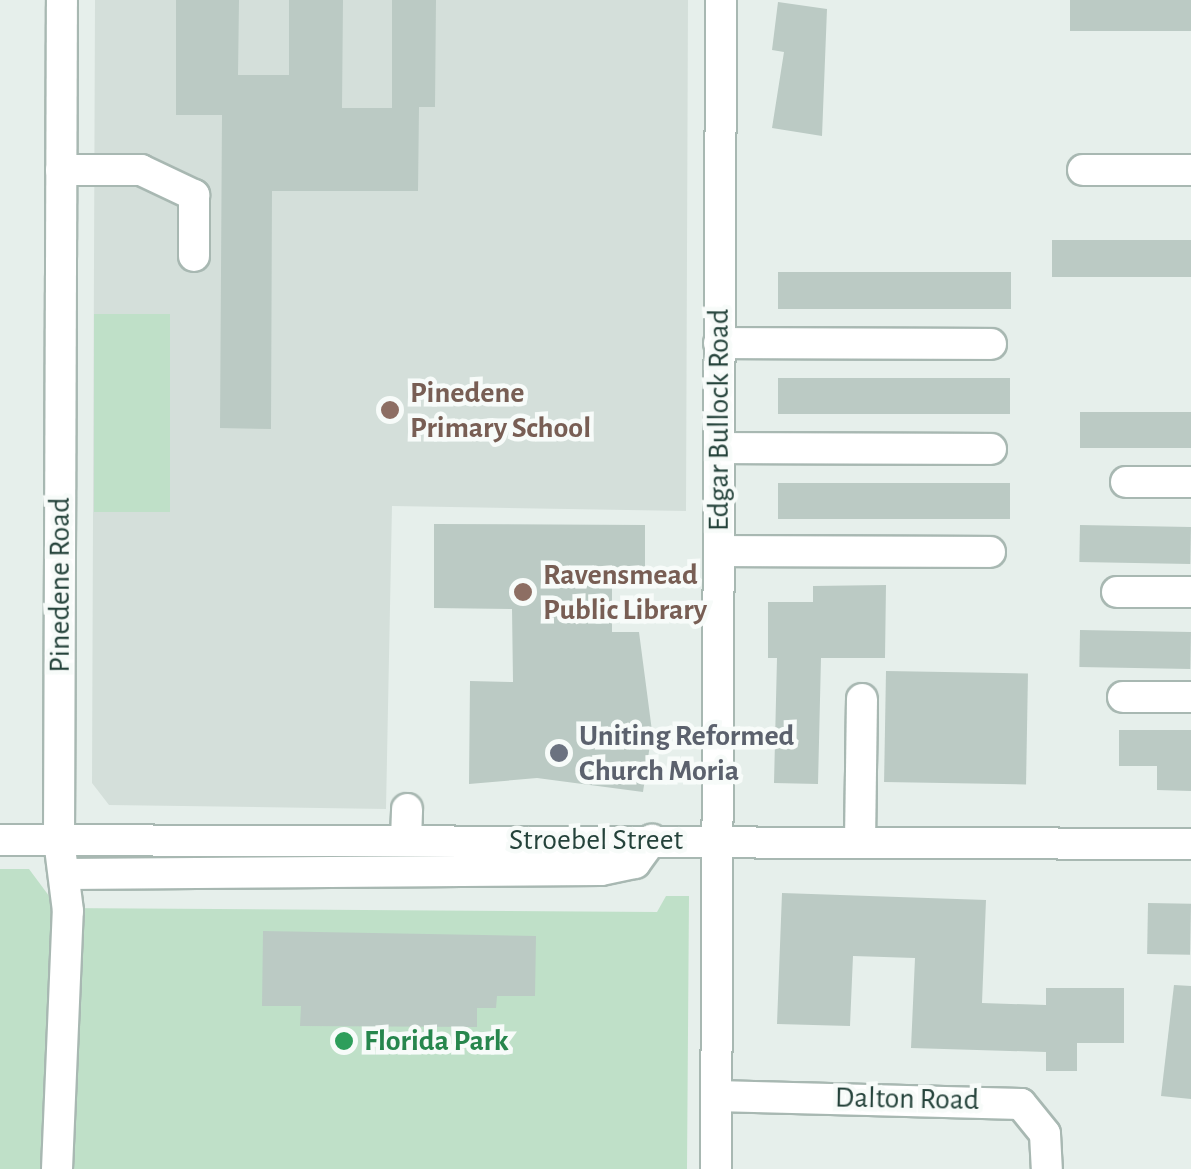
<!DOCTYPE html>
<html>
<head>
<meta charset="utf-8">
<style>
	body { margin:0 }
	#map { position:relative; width:1191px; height:1169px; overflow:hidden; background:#e6efeb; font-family:"Alegreya Sans",sans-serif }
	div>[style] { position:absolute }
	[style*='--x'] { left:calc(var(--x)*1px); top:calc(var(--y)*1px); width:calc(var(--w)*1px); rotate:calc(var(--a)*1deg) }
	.built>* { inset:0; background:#d4dfda }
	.green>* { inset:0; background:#bfe0c8; transform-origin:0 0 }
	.building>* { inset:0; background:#bbcac4; transform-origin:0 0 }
	.roads { filter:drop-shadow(2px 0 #a8b8b2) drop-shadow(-2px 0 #a8b8b2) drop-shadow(0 2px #a8b8b2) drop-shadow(0 -2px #a8b8b2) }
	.minor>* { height:30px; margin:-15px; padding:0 15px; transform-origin:15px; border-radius:15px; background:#fff }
	.dots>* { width:28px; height:28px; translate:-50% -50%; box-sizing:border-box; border:5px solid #f7fbf9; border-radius:50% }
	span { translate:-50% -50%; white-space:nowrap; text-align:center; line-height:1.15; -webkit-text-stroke:9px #f7fbf9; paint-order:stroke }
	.education-label { font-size:30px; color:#785e54; font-weight:700 }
	.left { translate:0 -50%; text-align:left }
	.street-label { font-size:30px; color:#24423a }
	.worship-label { font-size:30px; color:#5b616d; font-weight:700 }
	.leisure-label { font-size:30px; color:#27864d; font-weight:700 }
</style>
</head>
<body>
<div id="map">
	<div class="built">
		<div style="clip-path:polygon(95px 0,688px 0,686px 511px,392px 506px,386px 809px,109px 805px,92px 783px)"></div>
	</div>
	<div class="green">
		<div style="left:94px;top:314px;width:76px;height:198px"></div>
		<div style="clip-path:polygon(0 869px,29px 869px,58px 908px,657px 912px,666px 896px,689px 896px,687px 1169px,0 1169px)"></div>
	</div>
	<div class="building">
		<div style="clip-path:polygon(176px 0,239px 0,238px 75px,289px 75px,289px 0,343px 0,342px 108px,392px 108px,392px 0,436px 0,435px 107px,419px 107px,418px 191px,272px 191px,271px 429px,220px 428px,222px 115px,176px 115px)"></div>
		<div style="left:1070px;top:0;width:121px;height:31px"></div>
		<div style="clip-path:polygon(778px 2px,827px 9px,822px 136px,772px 128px,784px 52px,772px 50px)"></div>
		<div style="left:1052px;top:240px;width:139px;height:37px"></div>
		<div style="left:778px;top:272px;width:233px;height:37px"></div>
		<div style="left:778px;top:378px;width:232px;height:36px"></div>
		<div style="left:1080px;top:412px;width:111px;height:36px"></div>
		<div style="left:778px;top:483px;width:232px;height:36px"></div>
		<div style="clip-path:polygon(434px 524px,645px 525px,645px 573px,612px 573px,612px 632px,639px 632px,652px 731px,643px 792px,537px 778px,469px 784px,470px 681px,513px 682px,512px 609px,434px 608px)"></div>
		<div style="left:1080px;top:525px;width:111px;height:37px;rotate:1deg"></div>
		<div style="clip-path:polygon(886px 585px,885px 658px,821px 658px,818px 784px,774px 783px,777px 658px,768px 658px,768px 602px,813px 602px,813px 586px)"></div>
		<div style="left:1080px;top:630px;width:111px;height:37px;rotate:1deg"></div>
		<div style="left:886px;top:671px;width:142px;height:111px;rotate:1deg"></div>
		<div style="clip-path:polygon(1119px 730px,1191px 730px,1191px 791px,1157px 790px,1157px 766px,1119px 766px)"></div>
		<div style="clip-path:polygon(782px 893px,986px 900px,982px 1003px,1046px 1005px,1046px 988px,1124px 988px,1124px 1043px,1077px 1043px,1077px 1071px,1046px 1071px,1046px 1052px,911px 1048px,915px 958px,853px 956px,850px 1026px,777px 1024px)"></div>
		<div style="left:1148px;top:903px;width:43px;height:51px;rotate:1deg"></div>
		<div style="clip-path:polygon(263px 931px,536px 936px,535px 996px,497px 996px,496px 1008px,477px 1008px,477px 1027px,300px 1026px,301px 1006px,262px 1006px)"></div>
		<div style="clip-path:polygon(1174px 985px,1191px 986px,1191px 1099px,1161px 1096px)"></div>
	</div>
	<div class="roads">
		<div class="minor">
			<div style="--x:61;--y:170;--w:80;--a:0"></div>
			<div style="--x:141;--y:170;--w:59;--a:25.3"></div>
			<div style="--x:194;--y:195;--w:61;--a:90"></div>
			<div style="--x:1083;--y:170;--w:108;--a:0"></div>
			<div style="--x:719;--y:343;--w:272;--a:0.2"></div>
			<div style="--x:719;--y:448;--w:272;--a:0.2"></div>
			<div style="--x:1126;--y:482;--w:65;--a:0"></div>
			<div style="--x:719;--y:551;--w:271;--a:0.2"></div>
			<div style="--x:1117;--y:592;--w:74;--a:0"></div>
			<div style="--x:1123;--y:697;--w:68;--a:0"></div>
			<div style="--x:0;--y:840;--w:1191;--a:0.19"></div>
			<div style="--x:406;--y:840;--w:31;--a:-88"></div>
			<div style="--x:860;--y:842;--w:143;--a:-89.2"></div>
			<div style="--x:65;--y:874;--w:536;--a:-0.43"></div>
			<div style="--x:601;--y:870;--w:35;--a:-12"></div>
			<div style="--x:635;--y:863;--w:29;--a:-54"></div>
			<div style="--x:716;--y:1096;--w:305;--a:1.5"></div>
			<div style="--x:1021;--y:1104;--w:38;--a:51"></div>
			<div style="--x:1045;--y:1134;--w:35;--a:87"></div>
			<div style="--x:57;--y:1169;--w:258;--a:-87.6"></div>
			<div style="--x:68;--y:911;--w:72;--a:-97.2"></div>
			<div style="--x:59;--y:840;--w:840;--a:-89.8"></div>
			<div style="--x:716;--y:1169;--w:1169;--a:-89.75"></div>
		</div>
	</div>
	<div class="dots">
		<div style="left:390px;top:410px;background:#8d6e63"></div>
		<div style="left:523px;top:592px;background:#8d6e63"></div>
		<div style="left:559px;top:753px;background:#6b7280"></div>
		<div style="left:344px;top:1041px;background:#2e9e5b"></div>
	</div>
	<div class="education-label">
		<span class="left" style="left:410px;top:410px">Pinedene<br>Primary School</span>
		<span class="left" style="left:543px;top:592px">Ravensmead<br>Public Library</span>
	</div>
	<div class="street-label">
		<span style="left:719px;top:420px;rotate:-90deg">Edgar Bullock Road</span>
		<span style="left:60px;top:585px;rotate:-90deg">Pinedene Road</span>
		<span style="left:596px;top:840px">Stroebel Street</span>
		<span style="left:907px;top:1099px;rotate:1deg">Dalton Road</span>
	</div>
	<div class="worship-label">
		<span class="left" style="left:579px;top:753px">Uniting Reformed<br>Church Moria</span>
	</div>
	<div class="leisure-label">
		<span class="left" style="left:364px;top:1041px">Florida Park</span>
	</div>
</div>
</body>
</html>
